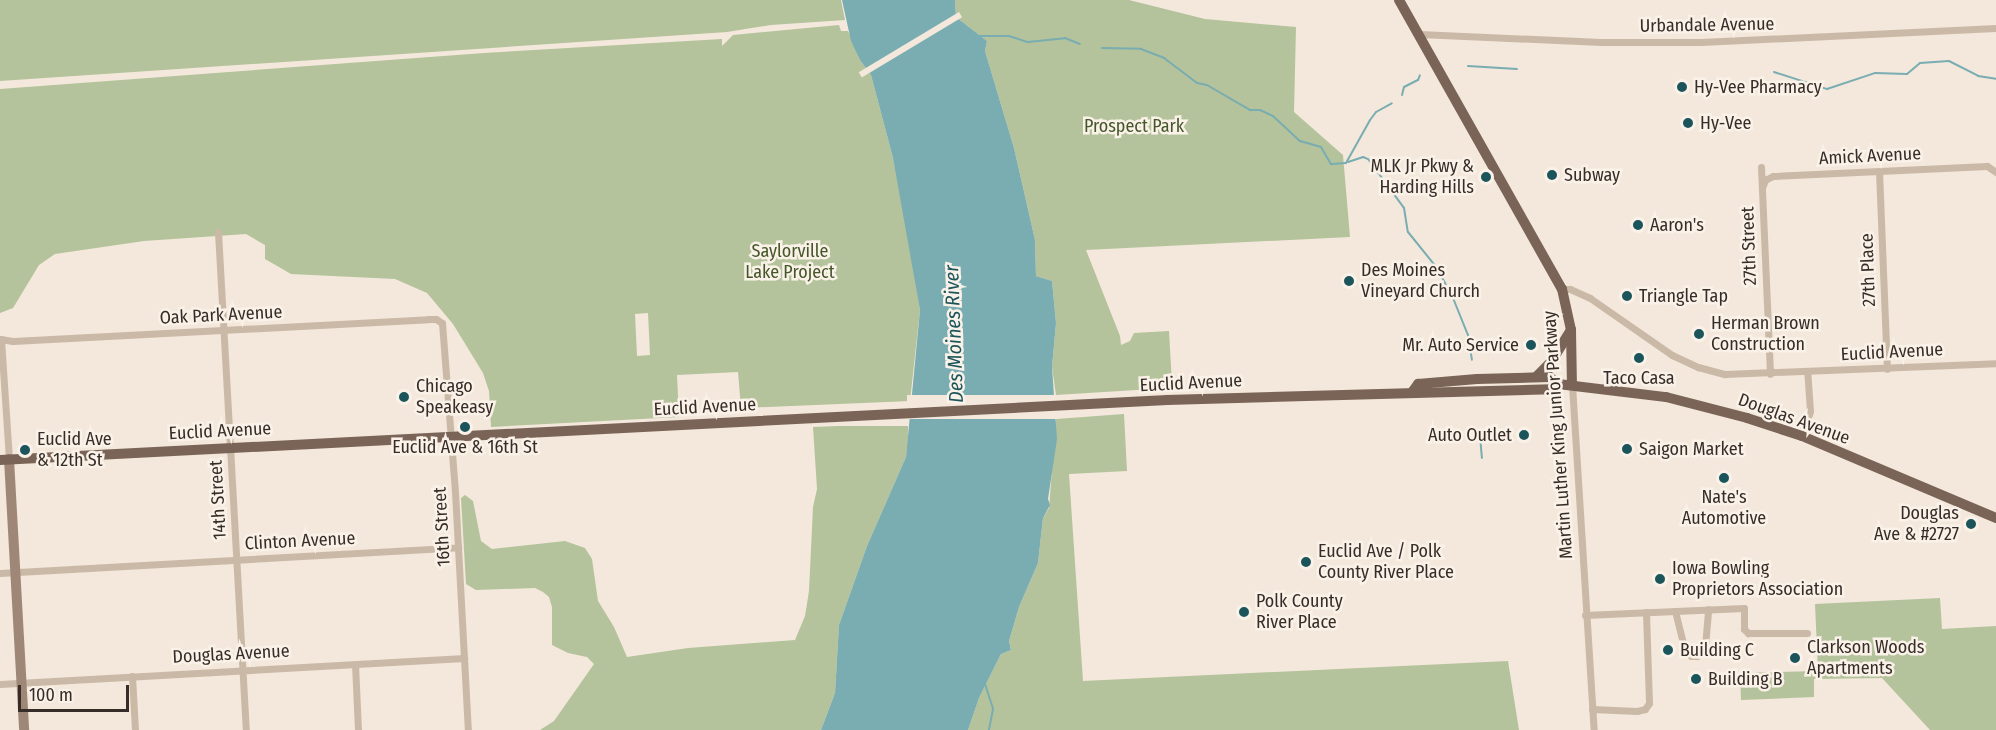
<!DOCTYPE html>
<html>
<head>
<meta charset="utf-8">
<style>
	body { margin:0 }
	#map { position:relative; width:1996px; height:730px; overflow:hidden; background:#f3e8db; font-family:"Fira Sans Condensed",sans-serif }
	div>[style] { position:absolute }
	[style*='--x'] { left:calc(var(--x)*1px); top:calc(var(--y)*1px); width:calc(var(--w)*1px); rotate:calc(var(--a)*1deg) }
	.green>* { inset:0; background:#b4c39b }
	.water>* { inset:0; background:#79adb1 }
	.pier>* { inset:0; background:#f3e8db; transform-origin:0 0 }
	.stream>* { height:2px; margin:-1px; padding:0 1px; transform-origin:1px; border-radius:1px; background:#79adb1 }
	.street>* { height:7px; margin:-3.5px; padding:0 3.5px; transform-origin:3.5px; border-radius:3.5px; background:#cbb9a7 }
	.secondary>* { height:10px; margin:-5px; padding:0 5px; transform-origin:5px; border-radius:5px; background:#9f8778 }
	.primary>* { height:10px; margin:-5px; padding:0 5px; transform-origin:5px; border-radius:5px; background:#7a6458 }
	.dots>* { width:16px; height:16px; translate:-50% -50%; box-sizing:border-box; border:3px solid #faf2e8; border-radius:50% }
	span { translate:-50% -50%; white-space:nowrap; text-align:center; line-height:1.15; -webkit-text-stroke:5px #faf2e8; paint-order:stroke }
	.street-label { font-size:18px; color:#372d28 }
	.poi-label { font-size:18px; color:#372d28 }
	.left { translate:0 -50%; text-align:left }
	.right { translate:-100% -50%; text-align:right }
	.park-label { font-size:18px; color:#45572a }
	.water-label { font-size:20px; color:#1b555b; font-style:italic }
	.scale { position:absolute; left:18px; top:685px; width:111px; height:27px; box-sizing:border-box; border:3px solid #372d28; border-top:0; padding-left:8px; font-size:18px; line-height:21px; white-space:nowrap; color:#372d28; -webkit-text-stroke:4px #faf2e8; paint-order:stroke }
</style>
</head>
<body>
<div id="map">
	<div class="green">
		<div style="clip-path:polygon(0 0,841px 0,845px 20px,771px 25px,727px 32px,0 81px)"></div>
		<div style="clip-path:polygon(955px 0,1129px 0,1205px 19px,1296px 27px,1294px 112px,1343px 155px,1350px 237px,1086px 250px,1120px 336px,1121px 345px,1130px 341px,1134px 333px,1169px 331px,1172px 384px,1168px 388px,1056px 395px,1052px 367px,1056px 323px,1052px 281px,1036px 276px,1035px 240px,1014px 148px,985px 51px,987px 41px,956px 17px)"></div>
		<div style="clip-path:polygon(evenodd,839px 25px,841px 31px,848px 31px,860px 60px,871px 75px,893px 158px,907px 226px,920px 310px,910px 401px,741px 408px,738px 372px,677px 375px,679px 417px,491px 427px,489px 391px,483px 373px,453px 324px,427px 293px,395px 279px,291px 274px,265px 259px,265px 245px,246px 234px,144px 241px,55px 254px,39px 265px,13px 308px,0 313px,0 89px,484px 53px,722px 39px,722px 46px,733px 35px,839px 25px,648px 313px,650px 355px,637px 356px,635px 314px,648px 313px)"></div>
		<div style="clip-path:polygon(1124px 414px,1127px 471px,1069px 474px,1083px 681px,1508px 661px,1519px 730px,968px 730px,979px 698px,1001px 654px,1011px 650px,1009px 641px,1019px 607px,1038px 563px,1043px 518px,1049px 508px,1056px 419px)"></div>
		<div style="clip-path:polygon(838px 426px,908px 426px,908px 439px,906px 457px,867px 546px,839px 625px,835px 693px,821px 730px,540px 730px,554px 721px,594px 664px,587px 657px,568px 653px,552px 645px,552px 607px,549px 597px,543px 592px,535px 588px,476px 590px,466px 584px,461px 498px,465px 495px,473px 501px,481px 541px,492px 549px,565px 541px,585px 548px,592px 559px,598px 601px,614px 627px,627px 657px,688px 648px,795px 640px,805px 616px,809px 591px,813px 507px,817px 489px,813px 427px)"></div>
		<div style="clip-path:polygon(1940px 598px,1942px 629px,1996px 626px,1996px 730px,1930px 730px,1882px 678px,1814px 679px,1814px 697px,1741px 700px,1740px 673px,1818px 671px,1815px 604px)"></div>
	</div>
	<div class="water">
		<div style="clip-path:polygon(842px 0,955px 0,956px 17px,987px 41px,985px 51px,1014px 148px,1035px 240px,1036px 276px,1052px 281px,1056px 323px,1052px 367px,1057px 439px,1048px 499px,1050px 505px,1043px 518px,1038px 563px,1019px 607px,1009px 641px,1011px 650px,1001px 654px,979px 698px,968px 730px,821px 730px,835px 693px,839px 625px,867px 546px,906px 457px,920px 310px,893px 158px,871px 75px,860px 60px,851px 41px)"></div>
	</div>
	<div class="pier">
		<div style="left:959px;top:12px;width:6px;height:117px;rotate:59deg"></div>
		<div style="left:1059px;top:395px;width:24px;height:152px;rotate:90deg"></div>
	</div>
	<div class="stream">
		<div style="--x:980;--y:36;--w:29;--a:0"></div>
		<div style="--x:1009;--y:36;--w:20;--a:18"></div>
		<div style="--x:1028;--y:42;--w:37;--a:-6"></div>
		<div style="--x:1065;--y:38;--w:16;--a:22"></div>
		<div style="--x:1102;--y:48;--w:39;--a:1"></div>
		<div style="--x:1141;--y:49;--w:25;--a:21"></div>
		<div style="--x:1164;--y:58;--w:41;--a:37.1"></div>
		<div style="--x:1197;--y:83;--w:10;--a:11"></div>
		<div style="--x:1207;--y:85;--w:50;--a:30.2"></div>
		<div style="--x:1250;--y:110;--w:10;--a:0"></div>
		<div style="--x:1260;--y:110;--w:14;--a:25"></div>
		<div style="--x:1273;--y:116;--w:37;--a:43"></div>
		<div style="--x:1300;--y:141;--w:22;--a:16"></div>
		<div style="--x:1321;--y:147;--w:20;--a:60"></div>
		<div style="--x:1331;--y:164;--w:15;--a:-4"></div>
		<div style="--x:1346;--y:163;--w:49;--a:-60.8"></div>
		<div style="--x:1370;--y:120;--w:10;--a:-53"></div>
		<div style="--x:1376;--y:112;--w:18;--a:-29"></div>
		<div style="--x:1468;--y:66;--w:49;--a:3.5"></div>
		<div style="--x:1774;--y:72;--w:56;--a:17.8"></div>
		<div style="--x:1827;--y:89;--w:51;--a:-18.4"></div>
		<div style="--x:1875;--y:73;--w:32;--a:2"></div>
		<div style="--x:1907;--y:74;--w:17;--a:-40"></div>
		<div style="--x:1920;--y:63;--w:29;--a:-4"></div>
		<div style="--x:1949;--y:61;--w:33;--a:27"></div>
		<div style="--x:1978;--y:76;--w:18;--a:9"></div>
		<div style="--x:1402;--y:95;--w:8;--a:-76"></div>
		<div style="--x:1404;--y:87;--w:16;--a:-27"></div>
		<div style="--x:1418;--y:80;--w:5;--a:-68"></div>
		<div style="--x:1348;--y:162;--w:16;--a:-18"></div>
		<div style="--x:1363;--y:157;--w:5;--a:22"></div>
		<div style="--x:1368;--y:159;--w:61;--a:53.7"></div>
		<div style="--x:1404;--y:208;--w:24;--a:81"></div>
		<div style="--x:1408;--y:232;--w:46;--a:51.1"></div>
		<div style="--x:1437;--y:268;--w:34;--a:62"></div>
		<div style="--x:1453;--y:298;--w:40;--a:68"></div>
		<div style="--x:1468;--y:335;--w:25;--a:81"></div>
		<div style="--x:1480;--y:436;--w:22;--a:85"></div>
		<div style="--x:985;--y:684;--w:26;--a:72"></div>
		<div style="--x:993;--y:709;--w:21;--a:101"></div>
	</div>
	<div class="street">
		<div style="--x:1419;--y:34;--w:182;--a:2.5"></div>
		<div style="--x:1601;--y:42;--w:100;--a:0"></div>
		<div style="--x:1701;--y:42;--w:295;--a:-2.7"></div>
		<div style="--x:1761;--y:167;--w:207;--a:87.5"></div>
		<div style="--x:1879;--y:171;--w:198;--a:87.7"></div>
		<div style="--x:1762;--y:188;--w:9;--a:-69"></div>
		<div style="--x:1765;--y:180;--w:9;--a:-27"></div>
		<div style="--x:1773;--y:176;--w:214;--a:-2.7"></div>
		<div style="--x:1987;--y:166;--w:11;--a:34"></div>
		<div style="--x:218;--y:232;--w:499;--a:86.8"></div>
		<div style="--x:1562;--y:289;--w:8;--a:0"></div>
		<div style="--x:1570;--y:289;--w:22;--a:24"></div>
		<div style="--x:1590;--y:298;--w:100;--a:34.8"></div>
		<div style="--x:1672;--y:355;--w:29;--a:25"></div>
		<div style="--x:1698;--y:367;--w:28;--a:15"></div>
		<div style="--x:1725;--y:374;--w:271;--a:-2.3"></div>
		<div style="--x:0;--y:339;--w:13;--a:9"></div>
		<div style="--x:13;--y:341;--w:416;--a:-3"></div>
		<div style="--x:428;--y:319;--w:8;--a:0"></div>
		<div style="--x:436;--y:319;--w:7;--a:34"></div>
		<div style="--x:442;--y:323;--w:169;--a:85.6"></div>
		<div style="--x:455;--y:492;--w:238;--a:86.9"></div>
		<div style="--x:1;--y:339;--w:120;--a:86.2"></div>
		<div style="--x:1572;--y:385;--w:346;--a:86.4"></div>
		<div style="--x:1802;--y:436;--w:26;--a:-72"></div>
		<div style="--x:1810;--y:411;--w:39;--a:-94"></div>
		<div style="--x:0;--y:573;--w:459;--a:-3.2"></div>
		<div style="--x:1675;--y:611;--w:37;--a:76"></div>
		<div style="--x:1684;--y:647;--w:11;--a:52"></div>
		<div style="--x:1691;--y:656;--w:6;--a:0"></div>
		<div style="--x:1697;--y:656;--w:13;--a:-51"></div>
		<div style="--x:1705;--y:646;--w:37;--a:-85"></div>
		<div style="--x:1585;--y:615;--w:159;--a:-2.5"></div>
		<div style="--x:1744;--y:608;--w:21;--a:90"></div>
		<div style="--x:1744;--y:629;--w:6;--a:45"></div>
		<div style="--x:1748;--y:633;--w:59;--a:0"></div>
		<div style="--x:355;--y:664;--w:66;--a:87.4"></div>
		<div style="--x:132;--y:676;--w:54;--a:86.8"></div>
		<div style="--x:0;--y:684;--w:465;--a:-3.2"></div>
		<div style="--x:1592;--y:709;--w:45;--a:2.5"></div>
		<div style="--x:1637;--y:711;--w:8;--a:-14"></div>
		<div style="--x:1645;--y:709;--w:7;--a:-56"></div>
		<div style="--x:1649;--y:703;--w:91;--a:-91.9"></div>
	</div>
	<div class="secondary">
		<div style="--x:9;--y:459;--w:271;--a:86.8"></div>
	</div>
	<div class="primary">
		<div style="--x:1399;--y:0;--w:332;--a:60.6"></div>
		<div style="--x:1562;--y:289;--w:42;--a:77.6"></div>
		<div style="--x:1571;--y:330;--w:55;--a:89"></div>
		<div style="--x:1536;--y:377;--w:21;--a:-45"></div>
		<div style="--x:1551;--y:362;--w:38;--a:-58"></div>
		<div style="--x:1413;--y:391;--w:9;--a:-54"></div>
		<div style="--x:1418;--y:384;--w:59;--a:-4.8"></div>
		<div style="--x:1477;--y:379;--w:73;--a:-1.6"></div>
		<div style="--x:1550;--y:377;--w:11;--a:41"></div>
		<div style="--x:0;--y:460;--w:1169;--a:-2.94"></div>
		<div style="--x:1167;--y:400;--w:384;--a:-1.6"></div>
		<div style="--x:1551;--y:389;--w:9;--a:-36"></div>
		<div style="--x:1558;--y:384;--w:109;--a:6.9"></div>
		<div style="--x:1666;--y:397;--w:84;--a:14.5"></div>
		<div style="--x:1747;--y:418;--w:58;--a:18.1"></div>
		<div style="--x:1802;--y:436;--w:211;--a:22.9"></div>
	</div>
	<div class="dots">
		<div style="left:1682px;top:87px;background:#1b555b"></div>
		<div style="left:1688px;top:123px;background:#1b555b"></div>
		<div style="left:1552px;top:175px;background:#1b555b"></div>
		<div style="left:1486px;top:177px;background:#1b555b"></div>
		<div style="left:1638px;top:225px;background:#1b555b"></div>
		<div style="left:1349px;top:281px;background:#1b555b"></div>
		<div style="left:1627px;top:296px;background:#1b555b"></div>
		<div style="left:1699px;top:334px;background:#1b555b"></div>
		<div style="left:1531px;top:345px;background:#1b555b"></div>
		<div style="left:1639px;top:358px;background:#1b555b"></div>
		<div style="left:404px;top:397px;background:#1b555b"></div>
		<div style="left:465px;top:427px;background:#1b555b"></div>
		<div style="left:1524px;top:435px;background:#1b555b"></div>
		<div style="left:1627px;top:449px;background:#1b555b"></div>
		<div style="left:25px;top:450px;background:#1b555b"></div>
		<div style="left:1724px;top:478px;background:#1b555b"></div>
		<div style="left:1971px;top:524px;background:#1b555b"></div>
		<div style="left:1306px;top:562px;background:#1b555b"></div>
		<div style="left:1660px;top:579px;background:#1b555b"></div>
		<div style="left:1244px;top:612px;background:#1b555b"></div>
		<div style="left:1668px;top:650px;background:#1b555b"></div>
		<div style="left:1795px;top:658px;background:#1b555b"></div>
		<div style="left:1696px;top:679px;background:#1b555b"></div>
	</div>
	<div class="street-label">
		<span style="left:1707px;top:25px;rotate:-1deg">Urbandale Avenue</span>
		<span style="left:1870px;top:156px;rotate:-3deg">Amick Avenue</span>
		<span style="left:1749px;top:246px;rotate:-92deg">27th Street</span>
		<span style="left:1868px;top:270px;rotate:-92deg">27th Place</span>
		<span style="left:221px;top:315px;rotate:-3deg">Oak Park Avenue</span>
		<span style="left:1892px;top:352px;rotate:-3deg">Euclid Avenue</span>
		<span style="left:1191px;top:383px;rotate:-3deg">Euclid Avenue</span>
		<span style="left:705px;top:407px;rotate:-3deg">Euclid Avenue</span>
		<span style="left:1794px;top:419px;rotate:20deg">Douglas Avenue</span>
		<span style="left:220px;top:431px;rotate:-3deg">Euclid Avenue</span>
		<span style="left:1558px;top:435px;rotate:-94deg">Martin Luther King Junior Parkway</span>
		<span style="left:218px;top:500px;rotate:-93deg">14th Street</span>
		<span style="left:442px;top:527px;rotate:-93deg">16th Street</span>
		<span style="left:300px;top:541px;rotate:-3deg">Clinton Avenue</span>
		<span style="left:231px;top:654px;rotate:-3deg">Douglas Avenue</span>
	</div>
	<div class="poi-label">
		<span class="left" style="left:1694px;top:87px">Hy-Vee Pharmacy</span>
		<span class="left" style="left:1700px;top:123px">Hy-Vee</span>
		<span class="right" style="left:1474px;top:177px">MLK Jr Pkwy &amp;<br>Harding Hills</span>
		<span class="left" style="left:1564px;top:175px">Subway</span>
		<span class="left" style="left:1650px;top:225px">Aaron's</span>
		<span class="left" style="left:1361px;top:281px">Des Moines<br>Vineyard Church</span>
		<span class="left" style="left:1639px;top:296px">Triangle Tap</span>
		<span class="left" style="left:1711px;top:334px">Herman Brown<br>Construction</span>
		<span class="right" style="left:1519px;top:345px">Mr. Auto Service</span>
		<span style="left:1639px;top:378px">Taco Casa</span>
		<span class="left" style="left:416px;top:397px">Chicago<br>Speakeasy</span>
		<span class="right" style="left:1512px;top:435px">Auto Outlet</span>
		<span class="left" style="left:37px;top:450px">Euclid Ave<br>&amp; 12th St</span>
		<span style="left:465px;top:447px">Euclid Ave &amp; 16th St</span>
		<span class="left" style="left:1639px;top:449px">Saigon Market</span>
		<span style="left:1724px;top:508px">Nate's<br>Automotive</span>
		<span class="right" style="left:1959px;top:524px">Douglas<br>Ave &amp; #2727</span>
		<span class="left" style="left:1318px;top:562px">Euclid Ave / Polk<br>County River Place</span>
		<span class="left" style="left:1672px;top:579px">Iowa Bowling<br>Proprietors Association</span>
		<span class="left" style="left:1256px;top:612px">Polk County<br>River Place</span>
		<span class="left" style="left:1807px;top:658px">Clarkson Woods<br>Apartments</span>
		<span class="left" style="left:1680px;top:650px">Building C</span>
		<span class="left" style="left:1708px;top:679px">Building B</span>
	</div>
	<div class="park-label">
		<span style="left:1134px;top:126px">Prospect Park</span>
		<span style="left:790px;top:262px">Saylorville<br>Lake Project</span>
	</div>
	<div class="water-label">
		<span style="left:954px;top:334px;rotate:-92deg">Des Moines River</span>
	</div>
	<div class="scale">100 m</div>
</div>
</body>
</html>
